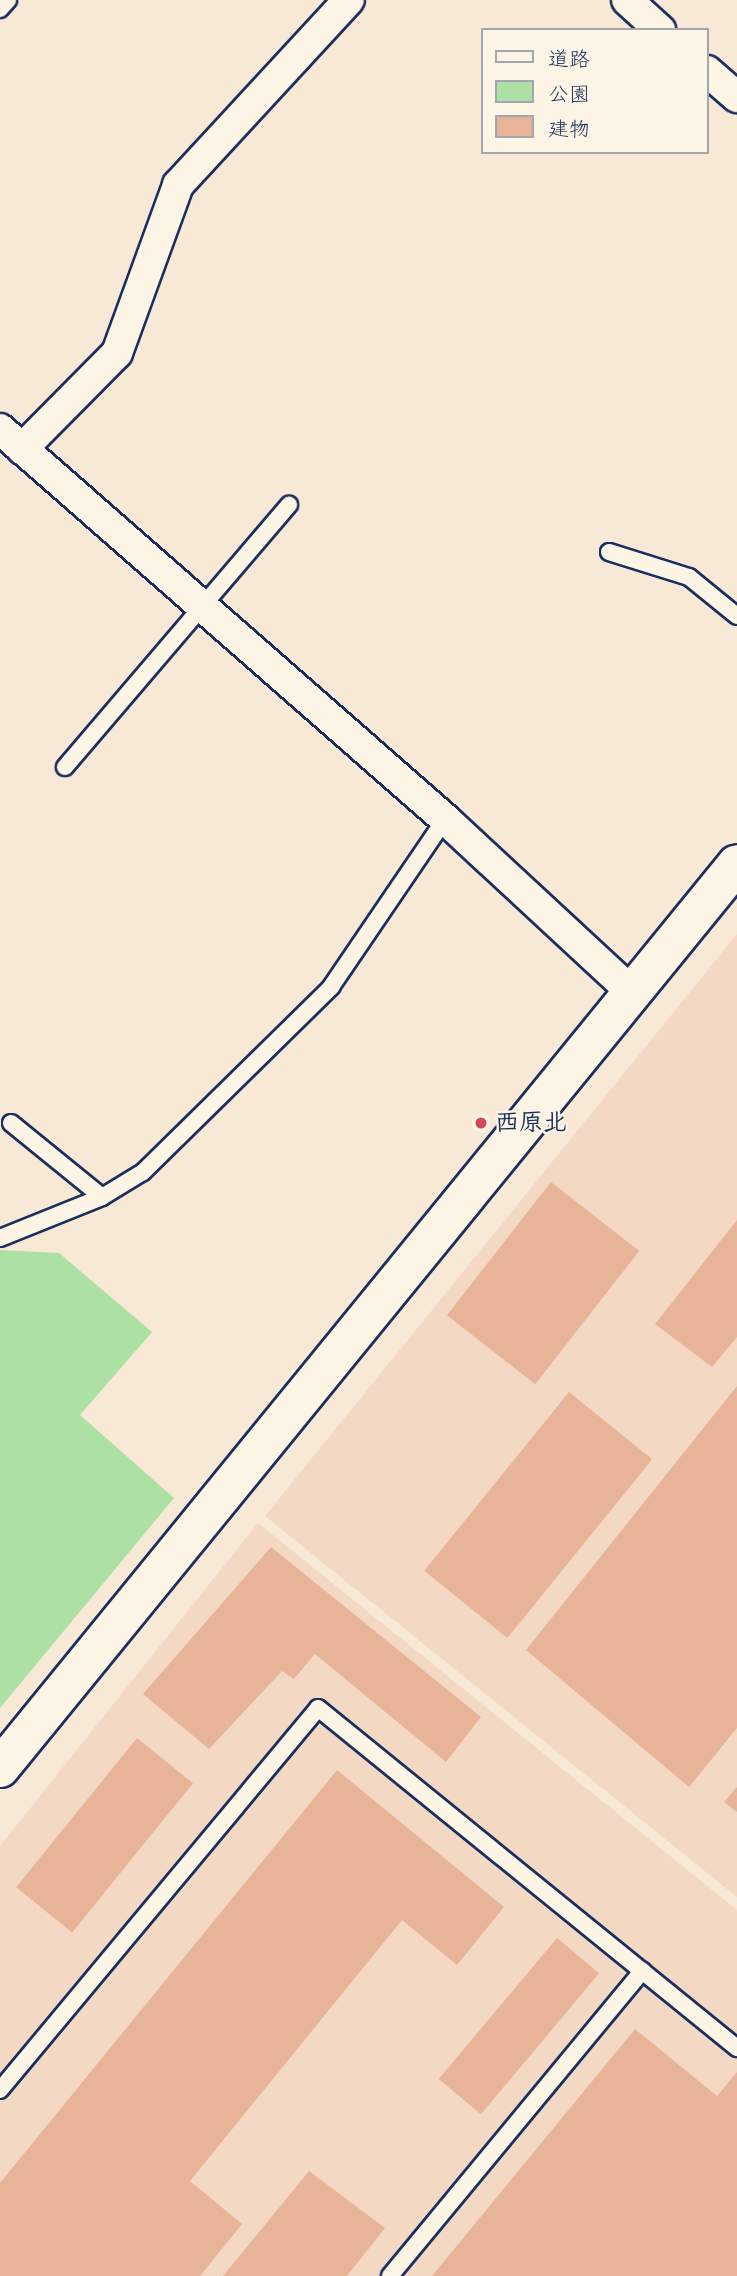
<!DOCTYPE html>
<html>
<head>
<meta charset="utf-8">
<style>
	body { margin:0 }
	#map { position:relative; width:737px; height:2276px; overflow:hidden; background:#f8e8d6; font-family:"Comic Neue","Klee One",sans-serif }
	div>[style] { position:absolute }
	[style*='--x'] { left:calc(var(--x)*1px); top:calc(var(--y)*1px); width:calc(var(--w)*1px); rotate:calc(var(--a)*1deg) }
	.built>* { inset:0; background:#f3d8c3 }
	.green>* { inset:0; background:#ade1a3 }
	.building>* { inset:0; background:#e7b498; transform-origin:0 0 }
	.roads { filter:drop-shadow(2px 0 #1b2f5e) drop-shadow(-2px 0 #1b2f5e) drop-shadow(0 2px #1b2f5e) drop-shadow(0 -2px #1b2f5e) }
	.service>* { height:16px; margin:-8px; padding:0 8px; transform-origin:8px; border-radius:8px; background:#fcf5e5 }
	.minor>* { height:30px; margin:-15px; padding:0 15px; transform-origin:15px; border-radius:15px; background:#fcf5e5 }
	.tertiary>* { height:38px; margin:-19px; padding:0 19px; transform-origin:19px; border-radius:19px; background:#fcf5e5 }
	.dots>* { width:19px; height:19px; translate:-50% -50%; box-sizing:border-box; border:4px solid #fcf5e5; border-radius:50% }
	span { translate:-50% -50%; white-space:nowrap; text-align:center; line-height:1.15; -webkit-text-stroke:5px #fcf5e5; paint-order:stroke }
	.poi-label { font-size:24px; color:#1b2f5e; font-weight:700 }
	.left { translate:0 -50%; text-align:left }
	.legend { position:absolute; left:481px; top:28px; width:228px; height:126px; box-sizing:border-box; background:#fcf5e5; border:2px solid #a2a6af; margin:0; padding:9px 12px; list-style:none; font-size:21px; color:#1b2f5e }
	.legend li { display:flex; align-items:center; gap:14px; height:35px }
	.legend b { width:35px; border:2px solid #a2a6af }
</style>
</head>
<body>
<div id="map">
	<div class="built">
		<div style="clip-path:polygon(737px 934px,737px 1897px,265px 1516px)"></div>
		<div style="clip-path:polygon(258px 1523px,737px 1910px,737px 2276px,0 2276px,0 1846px)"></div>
	</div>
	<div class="green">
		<div style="clip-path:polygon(0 1250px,59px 1253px,152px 1332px,80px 1415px,174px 1498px,0 1708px)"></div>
	</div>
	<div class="building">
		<div style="left:551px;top:1182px;width:112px;height:169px;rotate:38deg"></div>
		<div style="clip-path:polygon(737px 1220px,737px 1337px,712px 1367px,655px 1324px)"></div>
		<div style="clip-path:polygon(737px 1386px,737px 1728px,689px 1787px,526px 1650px)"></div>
		<div style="left:569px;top:1392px;width:107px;height:230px;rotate:39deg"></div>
		<div style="clip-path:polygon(271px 1547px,481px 1717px,446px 1762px,315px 1654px,294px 1679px,282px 1671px,209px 1749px,143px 1694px)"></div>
		<div style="left:137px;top:1738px;width:72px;height:192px;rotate:39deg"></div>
		<div style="clip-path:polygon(337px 1770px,504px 1907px,457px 1965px,402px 1920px,190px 2181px,242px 2224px,200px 2276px,0 2276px,0 2183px)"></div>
		<div style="clip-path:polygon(737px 1787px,737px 1812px,724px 1802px)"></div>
		<div style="left:557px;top:1938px;width:55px;height:184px;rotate:40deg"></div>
		<div style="clip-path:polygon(635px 2029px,717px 2096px,737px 2072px,737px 2276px,432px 2276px)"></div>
		<div style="clip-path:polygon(309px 2171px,385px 2228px,347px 2276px,223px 2276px)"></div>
	</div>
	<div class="roads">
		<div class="service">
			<div style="--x:0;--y:9;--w:12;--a:-48"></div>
			<div style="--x:609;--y:552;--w:84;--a:17.4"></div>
			<div style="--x:689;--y:577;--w:62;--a:39.1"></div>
			<div style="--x:65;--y:767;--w:345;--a:-49.5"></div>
			<div style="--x:11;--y:1123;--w:117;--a:39.1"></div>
			<div style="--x:0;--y:1238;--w:110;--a:-21.9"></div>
			<div style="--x:102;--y:1197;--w:48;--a:-31.4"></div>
			<div style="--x:143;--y:1172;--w:264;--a:-44.5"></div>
			<div style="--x:331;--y:987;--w:203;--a:-55.8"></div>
			<div style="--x:0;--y:2090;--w:497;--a:-50.2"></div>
			<div style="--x:318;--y:1708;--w:540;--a:39.06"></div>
			<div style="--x:390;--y:2276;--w:396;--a:-50.4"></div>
		</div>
		<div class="minor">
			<div style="--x:627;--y:0;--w:45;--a:42.3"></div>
			<div style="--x:707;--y:71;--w:40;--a:41"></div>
			<div style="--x:0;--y:429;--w:592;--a:41.23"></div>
			<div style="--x:445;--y:819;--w:253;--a:42.8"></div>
			<div style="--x:22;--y:449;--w:135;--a:-45.3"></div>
			<div style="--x:117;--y:353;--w:179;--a:-70"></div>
			<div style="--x:178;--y:185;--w:252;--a:-47.3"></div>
		</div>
		<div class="tertiary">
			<div style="--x:0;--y:1768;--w:1166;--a:-50.81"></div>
		</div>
	</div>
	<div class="dots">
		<div style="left:481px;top:1123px;background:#d1495b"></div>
	</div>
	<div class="poi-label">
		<span class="left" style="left:495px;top:1123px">西原北</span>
	</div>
	<ul class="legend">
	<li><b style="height:9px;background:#fcf5e5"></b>道路</li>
	<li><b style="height:19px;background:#ade1a3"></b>公園</li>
	<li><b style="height:19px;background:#e7b498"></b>建物</li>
	</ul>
</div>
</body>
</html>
